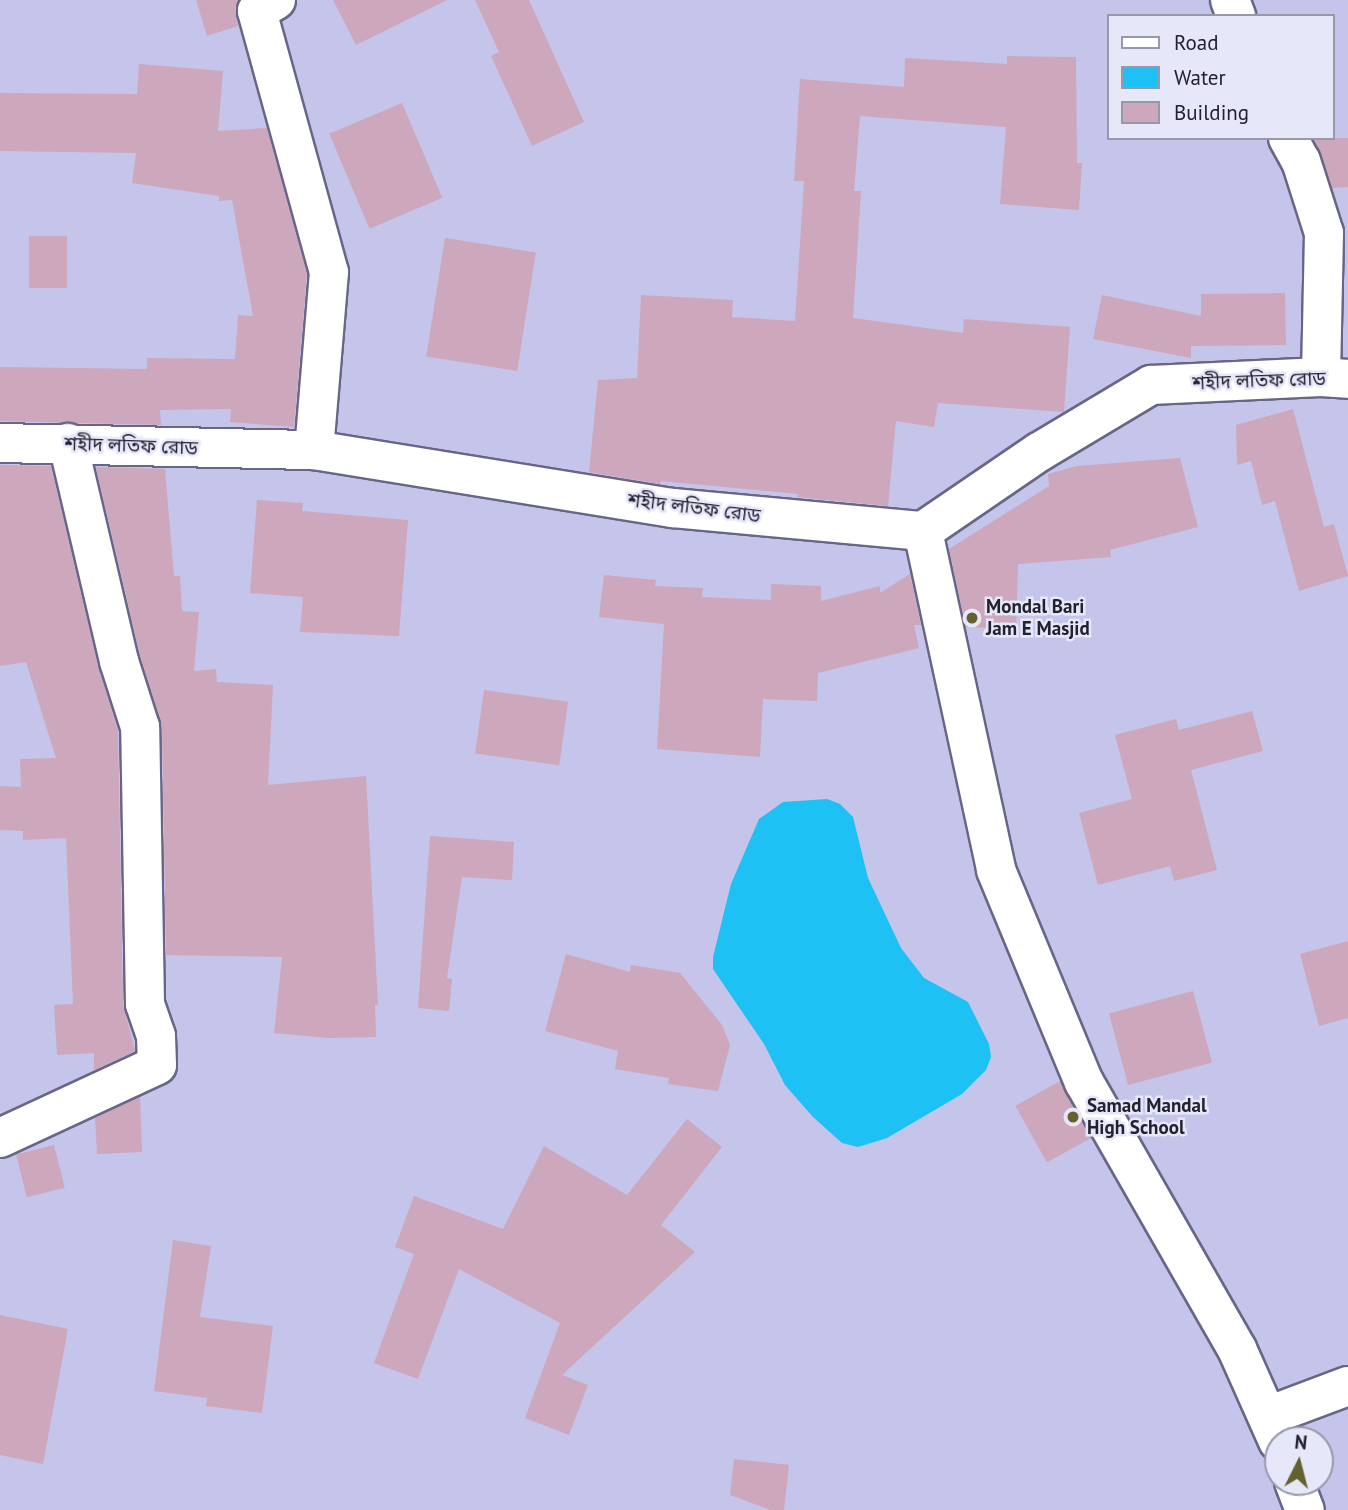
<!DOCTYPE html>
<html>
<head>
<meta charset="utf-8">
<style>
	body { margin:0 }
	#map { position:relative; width:1348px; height:1510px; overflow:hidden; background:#c5c4ea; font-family:"PT Sans","Noto Sans Bengali",sans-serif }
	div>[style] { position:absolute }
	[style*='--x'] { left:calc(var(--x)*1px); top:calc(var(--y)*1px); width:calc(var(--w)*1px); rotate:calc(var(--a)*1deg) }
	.water>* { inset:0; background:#1dc1f3 }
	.building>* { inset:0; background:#cda7bb; transform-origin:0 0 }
	.roads { filter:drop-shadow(2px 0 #686688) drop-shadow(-2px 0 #686688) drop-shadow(0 2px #686688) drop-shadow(0 -2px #686688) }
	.minor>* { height:38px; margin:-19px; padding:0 19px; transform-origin:19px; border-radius:19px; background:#fff }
	.tertiary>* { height:38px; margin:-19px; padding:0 19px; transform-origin:19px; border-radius:19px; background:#fff }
	.dots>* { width:19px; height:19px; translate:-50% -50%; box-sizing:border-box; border:4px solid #e7e7fa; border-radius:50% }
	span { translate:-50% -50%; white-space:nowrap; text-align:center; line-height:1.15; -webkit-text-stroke:5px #e7e7fa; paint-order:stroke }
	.street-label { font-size:19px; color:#22212f }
	.poi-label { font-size:19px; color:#22212f; font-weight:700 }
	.left { translate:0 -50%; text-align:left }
	.legend { position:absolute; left:1107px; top:14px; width:228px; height:126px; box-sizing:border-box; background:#e7e7fa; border:2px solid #9898a9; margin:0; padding:9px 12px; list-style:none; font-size:21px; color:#22212f }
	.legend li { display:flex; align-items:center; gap:14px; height:35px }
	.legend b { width:35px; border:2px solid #9898a9 }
	.north { position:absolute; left:1264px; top:1426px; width:70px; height:70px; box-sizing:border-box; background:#e7e7fa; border:2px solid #9898a9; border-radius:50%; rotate:6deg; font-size:19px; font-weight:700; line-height:28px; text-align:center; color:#22212f }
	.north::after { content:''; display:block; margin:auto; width:24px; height:32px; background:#64612e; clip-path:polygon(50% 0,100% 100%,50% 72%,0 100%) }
</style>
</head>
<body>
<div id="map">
	<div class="water">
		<div style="clip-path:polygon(827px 799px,840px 804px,853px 817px,868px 878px,901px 948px,924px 978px,968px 1002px,989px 1044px,991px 1057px,986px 1070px,962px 1094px,887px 1138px,858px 1147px,842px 1143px,813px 1117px,785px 1085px,764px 1044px,713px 969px,713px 957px,731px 884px,759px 819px,783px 802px)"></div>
	</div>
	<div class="building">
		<div style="clip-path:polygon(196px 0,238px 0,235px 8px,238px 26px,207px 36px)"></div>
		<div style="clip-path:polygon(333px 0,447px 0,356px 45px)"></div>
		<div style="clip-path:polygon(475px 0,529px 0,584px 122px,532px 146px,491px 56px,499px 52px)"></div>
		<div style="clip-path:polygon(1007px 56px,1076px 57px,1077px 163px,1082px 163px,1079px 210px,1000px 204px,1006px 127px,860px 116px,854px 191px,861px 191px,853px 318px,963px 333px,964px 319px,1070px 327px,1064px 412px,938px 403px,934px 427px,896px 421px,888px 506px,797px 497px,798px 494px,661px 481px,660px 484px,589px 472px,598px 380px,637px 378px,641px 295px,733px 300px,732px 317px,795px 321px,804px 181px,794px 181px,800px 79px,904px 87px,905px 58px,1007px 64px)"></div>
		<div style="clip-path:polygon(139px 64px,223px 71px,218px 131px,267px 128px,307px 274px,294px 427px,230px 422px,231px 409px,160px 410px,161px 425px,0 421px,0 367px,147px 369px,147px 358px,235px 359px,238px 315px,253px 316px,232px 200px,219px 201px,219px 196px,132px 183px,136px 153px,0 151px,0 93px,137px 94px)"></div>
		<div style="left:402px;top:103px;width:103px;height:79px;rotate:67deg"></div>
		<div style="clip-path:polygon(1314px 138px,1348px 138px,1348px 187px,1332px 188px)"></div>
		<div style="left:29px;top:236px;width:38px;height:52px"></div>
		<div style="left:445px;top:238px;width:92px;height:120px;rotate:9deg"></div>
		<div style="clip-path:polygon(1285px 293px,1286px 345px,1191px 346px,1191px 358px,1093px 339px,1102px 295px,1201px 316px,1201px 294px)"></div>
		<div style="clip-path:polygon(1293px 409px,1324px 527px,1334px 524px,1348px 576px,1299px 591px,1275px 501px,1262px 505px,1251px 461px,1237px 465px,1236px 425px)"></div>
		<div style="clip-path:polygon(1180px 458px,1198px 527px,1110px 550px,1111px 557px,1018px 564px,1016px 629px,966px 627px,949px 549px,1049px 486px,1048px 474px,1077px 466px)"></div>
		<div style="clip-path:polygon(0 465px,51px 466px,98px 666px,118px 731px,123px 1004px,135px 1051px,94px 1070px,94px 1053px,57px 1055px,54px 1005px,73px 1004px,66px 838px,23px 840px,23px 831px,0 830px,0 786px,21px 787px,20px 759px,56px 758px,26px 662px,0 666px)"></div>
		<div style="clip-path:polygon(96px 467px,165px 469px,174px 576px,180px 576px,182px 611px,199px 612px,194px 671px,216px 669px,217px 682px,273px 685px,268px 785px,366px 776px,378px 1005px,375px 1005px,376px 1037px,328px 1038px,274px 1033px,282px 957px,166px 955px,162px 726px,140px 655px)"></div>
		<div style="clip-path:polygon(257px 500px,303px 503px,302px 511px,408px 520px,399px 636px,300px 632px,303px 597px,250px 593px)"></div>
		<div style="clip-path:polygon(910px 574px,921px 625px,914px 625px,919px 648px,818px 673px,817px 701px,763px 699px,760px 757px,657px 749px,664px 624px,599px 617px,604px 575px,656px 580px,655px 586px,703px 588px,702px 597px,771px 600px,771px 584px,821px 586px,821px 601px,880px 586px,880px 593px)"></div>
		<div style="left:484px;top:690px;width:85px;height:64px;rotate:8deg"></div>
		<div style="clip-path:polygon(1252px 711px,1263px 751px,1191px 770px,1217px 870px,1174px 881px,1170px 866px,1098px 885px,1079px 813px,1132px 799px,1115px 735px,1176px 719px,1179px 730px)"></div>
		<div style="clip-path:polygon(430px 836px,514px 842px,512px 880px,462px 877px,447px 978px,452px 979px,449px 1011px,418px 1008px)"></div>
		<div style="clip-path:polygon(1348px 941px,1348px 1018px,1319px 1026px,1300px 954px)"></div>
		<div style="clip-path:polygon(566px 954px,630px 972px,631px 965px,680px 973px,722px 1025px,730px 1045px,718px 1091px,668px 1084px,669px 1078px,615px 1069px,618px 1051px,545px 1031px)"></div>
		<div style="left:1193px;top:991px;width:74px;height:87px;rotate:75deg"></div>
		<div style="left:1060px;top:1081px;width:65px;height:51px;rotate:61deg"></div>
		<div style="clip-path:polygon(140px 1097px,142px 1152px,97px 1154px,95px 1118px)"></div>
		<div style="clip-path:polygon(687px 1119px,722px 1147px,661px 1225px,695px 1252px,562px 1375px,588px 1385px,569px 1435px,525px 1418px,560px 1323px,459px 1269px,418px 1379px,374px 1363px,414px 1254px,395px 1247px,414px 1196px,503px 1229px,544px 1146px,627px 1195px)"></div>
		<div style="left:54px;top:1145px;width:44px;height:39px;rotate:76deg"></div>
		<div style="clip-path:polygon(173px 1240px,211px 1246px,200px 1317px,273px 1326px,262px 1413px,206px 1406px,207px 1398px,154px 1391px)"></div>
		<div style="clip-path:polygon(0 1315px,68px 1329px,43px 1464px,0 1455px)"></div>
		<div style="clip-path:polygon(734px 1459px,789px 1465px,784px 1510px,771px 1510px,730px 1495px)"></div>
	</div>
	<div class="roads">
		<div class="minor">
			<div style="--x:276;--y:0;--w:22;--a:150"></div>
			<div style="--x:257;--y:11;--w:271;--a:74.6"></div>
			<div style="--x:329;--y:272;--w:179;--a:94.8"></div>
			<div style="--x:1230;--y:0;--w:17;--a:69"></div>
			<div style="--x:1288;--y:138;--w:26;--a:61"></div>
			<div style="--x:1301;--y:161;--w:76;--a:72.3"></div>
			<div style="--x:1324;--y:233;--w:144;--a:91.2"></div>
			<div style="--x:923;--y:531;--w:347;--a:77.8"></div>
			<div style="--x:996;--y:870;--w:230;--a:67.5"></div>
			<div style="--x:1084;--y:1082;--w:308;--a:60.2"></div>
			<div style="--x:1237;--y:1349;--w:101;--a:66"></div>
			<div style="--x:0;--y:1138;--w:173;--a:-24.9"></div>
			<div style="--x:157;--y:1065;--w:29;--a:-92"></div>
			<div style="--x:156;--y:1036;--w:34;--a:-109"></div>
			<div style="--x:145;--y:1004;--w:277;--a:-91"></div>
			<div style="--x:140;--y:727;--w:69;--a:-107.7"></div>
			<div style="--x:119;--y:661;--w:224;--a:-103.2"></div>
			<div style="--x:1268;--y:1416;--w:85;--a:-20.6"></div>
			<div style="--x:1294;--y:1482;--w:30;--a:69"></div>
		</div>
		<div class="tertiary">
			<div style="--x:0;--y:443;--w:314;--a:1.3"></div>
			<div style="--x:314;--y:450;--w:364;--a:9.2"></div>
			<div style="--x:673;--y:508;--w:251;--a:5.3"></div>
			<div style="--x:923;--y:531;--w:140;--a:-34.3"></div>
			<div style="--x:1039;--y:452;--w:131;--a:-30.9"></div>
			<div style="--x:1151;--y:385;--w:170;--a:-2.7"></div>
			<div style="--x:1321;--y:377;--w:27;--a:4"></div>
		</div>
	</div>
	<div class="dots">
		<div style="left:972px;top:618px;background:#64612e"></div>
		<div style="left:1073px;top:1117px;background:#64612e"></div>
	</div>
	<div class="street-label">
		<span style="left:1259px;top:381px;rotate:-2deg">শহীদ লতিফ রোড</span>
		<span style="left:131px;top:446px;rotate:2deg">শহীদ লতিফ রোড</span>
		<span style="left:694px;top:508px;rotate:7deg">শহীদ লতিফ রোড</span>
	</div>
	<div class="poi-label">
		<span class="left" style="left:986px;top:618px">Mondal Bari<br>Jam E Masjid</span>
		<span class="left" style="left:1087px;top:1117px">Samad Mandal<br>High School</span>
	</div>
	<ul class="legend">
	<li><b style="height:9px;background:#fff"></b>Road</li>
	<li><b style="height:19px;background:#1dc1f3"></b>Water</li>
	<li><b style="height:19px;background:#cda7bb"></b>Building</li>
	</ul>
	<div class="north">N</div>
</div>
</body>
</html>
